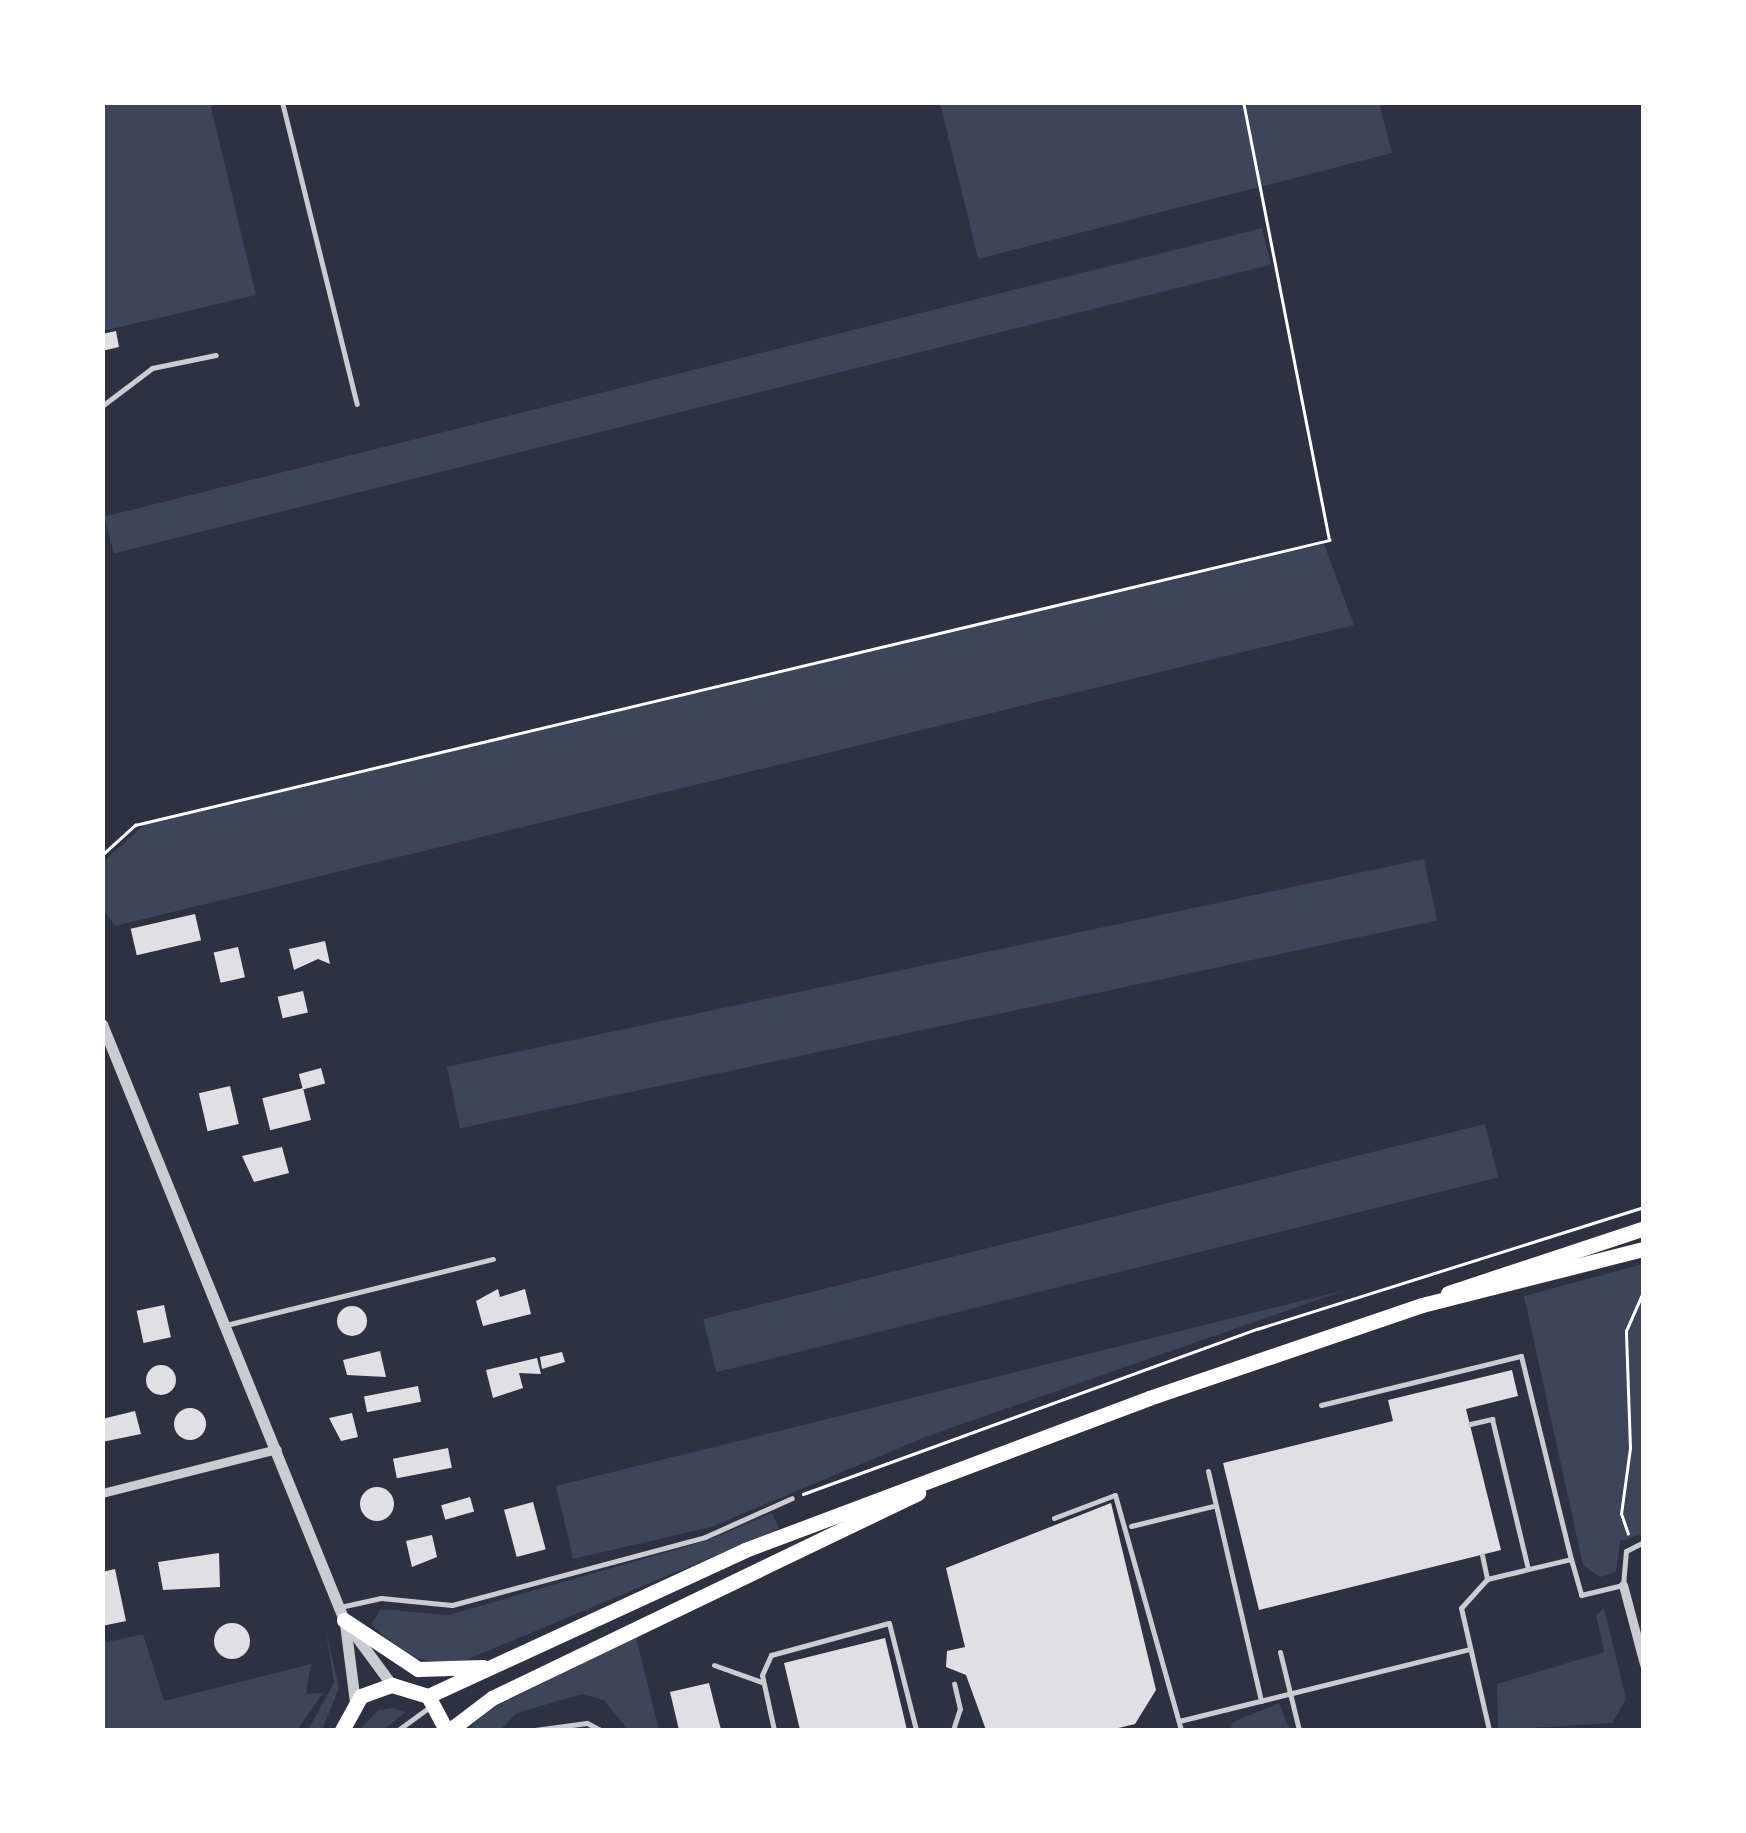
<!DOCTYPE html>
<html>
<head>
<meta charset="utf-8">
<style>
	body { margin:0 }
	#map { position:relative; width:1746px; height:1833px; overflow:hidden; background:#2d3142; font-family:Karla,sans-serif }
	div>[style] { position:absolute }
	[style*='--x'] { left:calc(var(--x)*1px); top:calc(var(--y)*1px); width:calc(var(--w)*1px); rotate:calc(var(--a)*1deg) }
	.green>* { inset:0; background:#3c4559; transform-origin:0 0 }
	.building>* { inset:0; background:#e0e0e3; transform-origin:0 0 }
	.round { border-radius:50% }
	.path>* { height:2.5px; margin:-1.25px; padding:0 1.25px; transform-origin:1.25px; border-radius:1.25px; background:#fff }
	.service>* { height:5px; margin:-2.5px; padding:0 2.5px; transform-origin:2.5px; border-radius:2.5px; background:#caccd0 }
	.minor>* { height:9px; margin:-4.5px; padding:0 4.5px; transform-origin:4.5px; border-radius:4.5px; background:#caccd0 }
	.tertiary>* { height:11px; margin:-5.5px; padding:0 5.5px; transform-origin:5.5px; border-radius:5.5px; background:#caccd0 }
	.primary>* { height:15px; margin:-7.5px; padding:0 7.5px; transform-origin:7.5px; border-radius:7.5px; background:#fff }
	span { translate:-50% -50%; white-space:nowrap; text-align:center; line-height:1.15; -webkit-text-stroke:10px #fff; paint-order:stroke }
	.frame { position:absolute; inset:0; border:105px solid #fff; pointer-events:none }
</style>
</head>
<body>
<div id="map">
	<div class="green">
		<div style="clip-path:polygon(102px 103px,210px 103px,256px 295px,103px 331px)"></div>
		<div style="clip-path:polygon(940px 103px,1379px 103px,1392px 153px,978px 259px)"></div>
		<div style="left:1262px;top:228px;width:38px;height:1193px;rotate:76deg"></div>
		<div style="clip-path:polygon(1324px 544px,1354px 625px,115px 926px,103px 909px,103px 862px,145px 824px)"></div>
		<div style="left:1424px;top:859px;width:63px;height:999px;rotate:78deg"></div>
		<div style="left:1485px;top:1124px;width:55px;height:806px;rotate:76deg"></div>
		<div style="clip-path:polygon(1643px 1264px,1643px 1534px,1620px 1541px,1616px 1572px,1600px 1577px,1583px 1565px,1524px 1296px)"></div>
		<div style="clip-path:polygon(1346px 1290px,928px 1436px,711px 1527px,573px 1559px,556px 1486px)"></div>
		<div style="clip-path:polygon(772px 1513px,779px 1529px,454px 1665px,404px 1656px,371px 1624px,381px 1609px,448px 1615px,709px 1540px)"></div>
		<div style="clip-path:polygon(1604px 1608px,1626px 1699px,1612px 1723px,1498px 1730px,1497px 1684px,1604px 1652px,1596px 1615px)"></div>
		<div style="clip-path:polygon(325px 1626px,339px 1688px,322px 1730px,308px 1730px,334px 1682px)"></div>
		<div style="clip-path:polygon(143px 1634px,164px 1701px,311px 1664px,306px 1694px,323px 1693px,297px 1730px,103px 1730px,103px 1643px)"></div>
		<div style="clip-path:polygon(636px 1637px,659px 1730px,628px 1730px,604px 1700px,582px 1694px,517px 1713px,500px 1730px,468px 1730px,488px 1710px)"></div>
		<div style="clip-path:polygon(1279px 1703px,1290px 1730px,1230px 1730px,1233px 1722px)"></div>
		<div style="clip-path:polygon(378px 1710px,393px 1708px,406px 1712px,383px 1730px,359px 1730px)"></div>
	</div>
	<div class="building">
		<div style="clip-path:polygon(116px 331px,119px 347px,102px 351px,102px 334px)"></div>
		<div style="left:195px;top:914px;width:27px;height:66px;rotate:77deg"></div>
		<div style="clip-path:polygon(325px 941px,330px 964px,318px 959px,294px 970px,289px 949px)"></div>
		<div style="left:238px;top:947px;width:31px;height:25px;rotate:77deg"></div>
		<div style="left:303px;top:991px;width:22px;height:26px;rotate:77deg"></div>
		<div style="left:321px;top:1068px;width:16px;height:23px;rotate:75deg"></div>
		<div style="left:230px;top:1086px;width:39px;height:32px;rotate:77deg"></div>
		<div style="left:303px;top:1088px;width:33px;height:42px;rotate:76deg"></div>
		<div style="clip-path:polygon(282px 1147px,289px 1173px,254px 1182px,242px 1156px)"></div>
		<div style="clip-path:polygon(498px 1289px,500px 1297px,525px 1289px,531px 1314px,483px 1326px,476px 1301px)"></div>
		<div style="left:164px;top:1305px;width:33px;height:28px;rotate:78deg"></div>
		<div class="round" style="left:337px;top:1306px;width:30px;height:30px"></div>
		<div style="clip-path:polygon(380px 1351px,386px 1377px,347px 1375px,343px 1360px)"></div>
		<div style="clip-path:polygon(562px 1352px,565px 1362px,542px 1369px,540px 1357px)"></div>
		<div style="clip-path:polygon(537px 1358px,541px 1374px,519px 1373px,523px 1388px,493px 1398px,486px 1370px)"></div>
		<div class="round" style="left:146px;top:1365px;width:30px;height:30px"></div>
		<div style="clip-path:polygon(1512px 1370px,1518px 1396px,1466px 1409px,1501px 1550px,1259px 1610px,1223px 1463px,1393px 1421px,1388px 1400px)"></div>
		<div style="left:418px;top:1386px;width:16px;height:55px;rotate:79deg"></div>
		<div class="round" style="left:174px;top:1408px;width:32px;height:32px"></div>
		<div style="clip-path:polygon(135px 1411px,141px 1434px,102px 1442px,102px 1419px)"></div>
		<div style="clip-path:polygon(352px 1413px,358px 1437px,341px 1441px,329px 1418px)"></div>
		<div style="left:448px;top:1448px;width:20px;height:56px;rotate:79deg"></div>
		<div class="round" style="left:360px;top:1487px;width:34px;height:34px"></div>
		<div style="left:470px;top:1497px;width:15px;height:30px;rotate:74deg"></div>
		<div style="left:533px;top:1502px;width:49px;height:30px;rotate:75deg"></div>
		<div style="clip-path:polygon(1111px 1503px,1156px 1690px,1135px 1724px,1110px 1730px,986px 1730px,966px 1675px,946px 1667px,947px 1651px,965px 1647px,946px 1568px)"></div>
		<div style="clip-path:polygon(432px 1535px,437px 1557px,412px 1567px,406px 1541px)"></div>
		<div style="clip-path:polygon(219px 1553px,220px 1587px,163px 1590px,158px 1562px)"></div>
		<div style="clip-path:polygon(115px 1569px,126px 1621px,102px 1626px,102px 1572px)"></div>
		<div class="round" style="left:214px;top:1623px;width:36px;height:36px"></div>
		<div style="clip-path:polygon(885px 1638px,907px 1730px,800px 1730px,784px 1663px)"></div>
		<div style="clip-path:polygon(709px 1683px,721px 1730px,679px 1730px,670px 1692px)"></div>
	</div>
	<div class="path">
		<div style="--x:102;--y:855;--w:45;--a:-42.3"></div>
		<div style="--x:135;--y:825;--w:1228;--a:-13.42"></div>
		<div style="--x:1329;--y:540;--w:446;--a:-101.1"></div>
		<div style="--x:803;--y:1494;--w:483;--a:-20"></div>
		<div style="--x:1257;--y:1329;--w:406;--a:-17.5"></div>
		<div style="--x:1628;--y:1534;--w:21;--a:-109"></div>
		<div style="--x:1621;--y:1514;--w:67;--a:-82.2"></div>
		<div style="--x:1630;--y:1448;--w:117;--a:-92"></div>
		<div style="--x:1626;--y:1331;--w:45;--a:-66.3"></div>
	</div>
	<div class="service">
		<div style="--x:282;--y:102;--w:311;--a:76.1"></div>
		<div style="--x:102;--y:406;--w:63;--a:-37.2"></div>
		<div style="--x:152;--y:368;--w:65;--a:-11.5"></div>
		<div style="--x:226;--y:1325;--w:275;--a:-13.9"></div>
		<div style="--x:1321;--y:1405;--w:206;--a:-13.8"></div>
		<div style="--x:1521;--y:1356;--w:209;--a:76.2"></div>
		<div style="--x:1470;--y:1424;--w:23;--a:-13"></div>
		<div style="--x:1492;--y:1419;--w:154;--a:76.5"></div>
		<div style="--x:1208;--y:1471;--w:236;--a:77"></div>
		<div style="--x:1054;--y:1518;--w:65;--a:-20.7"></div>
		<div style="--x:1115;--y:1495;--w:244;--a:74.3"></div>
		<div style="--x:1131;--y:1526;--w:84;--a:-13.7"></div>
		<div style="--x:1482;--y:1555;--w:25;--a:78"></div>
		<div style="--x:340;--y:1607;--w:42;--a:-12.4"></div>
		<div style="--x:381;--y:1598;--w:71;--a:5.6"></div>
		<div style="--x:452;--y:1605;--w:262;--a:-15"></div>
		<div style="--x:705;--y:1537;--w:95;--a:-24.1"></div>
		<div style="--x:1280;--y:1652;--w:80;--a:76.3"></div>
		<div style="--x:714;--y:1665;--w:51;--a:19.5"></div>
		<div style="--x:1179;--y:1721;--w:300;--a:-13.9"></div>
		<div style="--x:398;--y:1730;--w:37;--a:-36"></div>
		<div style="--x:535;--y:1730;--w:52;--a:-7.7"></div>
		<div style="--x:587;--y:1723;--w:15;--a:28"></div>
		<div style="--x:774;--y:1730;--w:56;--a:-102.3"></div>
		<div style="--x:762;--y:1675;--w:22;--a:-66"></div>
		<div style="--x:771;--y:1655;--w:122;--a:-15.2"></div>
		<div style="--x:889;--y:1623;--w:110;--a:75.8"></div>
		<div style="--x:953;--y:1730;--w:22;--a:-72"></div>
		<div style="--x:960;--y:1709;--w:26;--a:-103"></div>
		<div style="--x:1489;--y:1730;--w:125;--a:-102.9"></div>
		<div style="--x:1461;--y:1608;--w:39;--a:-48"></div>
		<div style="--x:1487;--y:1579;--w:86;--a:-13.4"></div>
		<div style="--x:1571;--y:1559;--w:37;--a:74"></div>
		<div style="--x:1581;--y:1595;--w:43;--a:-13.4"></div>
		<div style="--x:1623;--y:1585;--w:34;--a:-85"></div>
		<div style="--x:1626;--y:1551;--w:20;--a:-27"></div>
	</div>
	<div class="minor">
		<div style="--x:102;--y:1493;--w:180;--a:-14.1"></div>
		<div style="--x:1623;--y:1585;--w:82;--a:75.1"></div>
	</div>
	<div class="tertiary">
		<div style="--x:102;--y:1024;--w:643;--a:67.9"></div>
		<div style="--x:344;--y:1620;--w:81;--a:53.6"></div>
		<div style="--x:345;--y:1624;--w:79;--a:82.7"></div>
	</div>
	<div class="primary">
		<div style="--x:1448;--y:1293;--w:206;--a:-18.3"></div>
		<div style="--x:344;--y:1620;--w:89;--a:33.5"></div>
		<div style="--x:418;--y:1669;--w:65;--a:-1.8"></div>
		<div style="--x:428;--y:1696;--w:349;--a:-24.7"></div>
		<div style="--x:745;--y:1550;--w:432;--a:-20.6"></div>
		<div style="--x:1149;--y:1398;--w:288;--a:-18.8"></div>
		<div style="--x:1422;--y:1305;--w:229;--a:-14.2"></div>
		<div style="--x:342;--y:1730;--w:39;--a:-61"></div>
		<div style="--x:361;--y:1696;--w:33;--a:-20"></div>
		<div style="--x:392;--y:1685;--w:38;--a:17"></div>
		<div style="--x:428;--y:1696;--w:38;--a:62"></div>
		<div style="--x:450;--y:1730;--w:53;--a:-37.3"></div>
		<div style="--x:492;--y:1698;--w:473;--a:-25.7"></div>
	</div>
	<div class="frame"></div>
</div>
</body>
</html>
